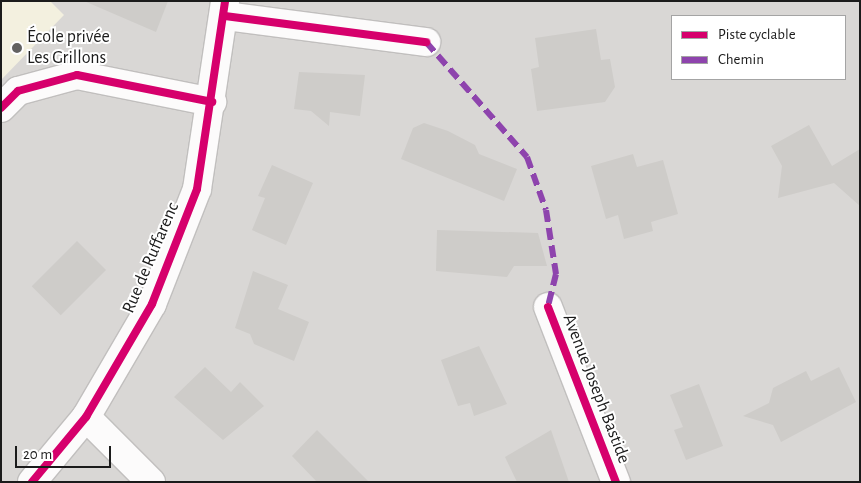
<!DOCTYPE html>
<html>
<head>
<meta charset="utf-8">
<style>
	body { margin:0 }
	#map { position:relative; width:861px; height:483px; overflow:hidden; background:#eae7e4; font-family:"Alegreya Sans",sans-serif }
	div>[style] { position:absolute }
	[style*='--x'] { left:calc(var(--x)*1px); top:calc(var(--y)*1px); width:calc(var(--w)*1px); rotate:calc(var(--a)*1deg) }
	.residential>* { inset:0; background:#d9d7d5 }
	.education>* { inset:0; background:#f3f0df }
	.building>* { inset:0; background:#ceccc9; transform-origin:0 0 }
	.roads { filter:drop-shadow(1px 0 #c1bfbe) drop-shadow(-1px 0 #c1bfbe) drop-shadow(0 1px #c1bfbe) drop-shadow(0 -1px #c1bfbe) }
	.minor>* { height:28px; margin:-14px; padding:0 14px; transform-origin:14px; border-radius:14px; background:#fcfbfb }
	.quiet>* { height:6px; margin-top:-3px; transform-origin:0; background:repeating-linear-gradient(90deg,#8e44ad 0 12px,transparent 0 18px) }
	.cycleway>* { height:8px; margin:-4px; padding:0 4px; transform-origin:4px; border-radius:4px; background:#d6006c }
	.dots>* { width:14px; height:14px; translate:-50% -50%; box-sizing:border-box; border:2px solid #fff; border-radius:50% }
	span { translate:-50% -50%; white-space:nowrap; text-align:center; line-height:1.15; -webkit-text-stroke:4px #fff; paint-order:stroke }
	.poi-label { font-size:18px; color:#1b1b1b }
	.left { translate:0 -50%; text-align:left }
	.street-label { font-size:18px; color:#1b1b1b }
	.frame { position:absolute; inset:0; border:2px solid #1b1b1b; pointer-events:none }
	.legend { position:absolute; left:671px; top:15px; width:175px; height:65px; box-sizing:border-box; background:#fff; border:1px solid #a4a4a4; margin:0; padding:6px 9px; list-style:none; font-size:15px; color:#1b1b1b }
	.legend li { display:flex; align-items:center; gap:10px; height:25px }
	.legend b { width:25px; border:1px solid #a4a4a4 }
	.scale { position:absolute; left:15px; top:446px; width:96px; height:22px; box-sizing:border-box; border:2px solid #1b1b1b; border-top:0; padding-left:6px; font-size:15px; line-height:18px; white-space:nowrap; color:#1b1b1b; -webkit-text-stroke:4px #fff; paint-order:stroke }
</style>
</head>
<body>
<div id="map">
	<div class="residential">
		<div style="clip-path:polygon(evenodd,1px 1px,860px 1px,860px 482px,1px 482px,1px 1px,672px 16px,845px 16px,845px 79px,672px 79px,672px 16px)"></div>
	</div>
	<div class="education">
		<div style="clip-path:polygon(1px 1px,50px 1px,64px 15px,1px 80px)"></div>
	</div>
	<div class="building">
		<div style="clip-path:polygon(84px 1px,168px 1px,156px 32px)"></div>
		<div style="clip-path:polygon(596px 29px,601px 60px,610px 59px,615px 87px,605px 102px,537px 111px,531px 69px,539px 67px,535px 38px)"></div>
		<div style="clip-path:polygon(299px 72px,365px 75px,360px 116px,330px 112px,329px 126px,311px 111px,294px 109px)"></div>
		<div style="clip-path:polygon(424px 123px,448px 131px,475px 145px,479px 154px,517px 169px,504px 201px,401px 159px,413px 128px)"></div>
		<div style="clip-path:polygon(809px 125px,832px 166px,860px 149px,860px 206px,834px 183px,778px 198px,782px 166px,771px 146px)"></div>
		<div style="clip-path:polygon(633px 154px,637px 167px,663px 160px,678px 214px,651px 222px,653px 231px,624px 239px,618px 215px,606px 219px,591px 166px)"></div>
		<div style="clip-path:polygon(272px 165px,313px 183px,286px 245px,252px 230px,265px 198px,258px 196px)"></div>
		<div style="clip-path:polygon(437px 230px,538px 233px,547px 266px,514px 266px,507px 277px,436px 271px)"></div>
		<div style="left:77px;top:241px;width:41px;height:64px;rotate:45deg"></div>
		<div style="clip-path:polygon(253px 271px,288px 285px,278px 309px,309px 322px,294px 361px,254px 344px,250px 334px,235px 328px)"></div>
		<div style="clip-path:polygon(479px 346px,507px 404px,474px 416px,470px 403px,458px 406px,441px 360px)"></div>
		<div style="clip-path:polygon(205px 367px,231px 392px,240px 382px,264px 406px,223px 440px,174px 397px)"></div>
		<div style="clip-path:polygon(839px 367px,856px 402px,781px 442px,773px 425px,743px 416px,769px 403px,773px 388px,806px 371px,811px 381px)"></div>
		<div style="clip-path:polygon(699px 384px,723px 446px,686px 460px,674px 430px,683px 427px,670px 395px)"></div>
		<div style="clip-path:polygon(317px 430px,369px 482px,317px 482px,292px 456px)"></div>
		<div style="clip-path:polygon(551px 430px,569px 482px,517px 482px,505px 457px)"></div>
	</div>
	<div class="roads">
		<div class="minor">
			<div style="--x:225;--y:16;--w:203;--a:7.4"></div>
			<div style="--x:1;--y:108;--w:24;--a:-45"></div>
			<div style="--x:18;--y:91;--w:61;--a:-15.2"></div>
			<div style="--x:77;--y:75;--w:138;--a:11.3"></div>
			<div style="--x:548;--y:307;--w:188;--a:68.8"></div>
			<div style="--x:86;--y:417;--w:92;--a:45"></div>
			<div style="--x:32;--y:482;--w:85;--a:-50.3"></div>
			<div style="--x:86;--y:417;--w:131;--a:-59.7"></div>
			<div style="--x:152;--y:304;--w:123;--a:-68.6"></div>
			<div style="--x:197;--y:189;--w:190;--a:-81.5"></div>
		</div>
	</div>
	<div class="quiet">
		<div style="--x:426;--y:42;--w:153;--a:48.7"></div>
		<div style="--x:527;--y:157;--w:56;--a:70.3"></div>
		<div style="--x:546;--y:210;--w:65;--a:81.1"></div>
		<div style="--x:556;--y:274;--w:34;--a:104"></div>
	</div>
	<div class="cycleway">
		<div style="--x:225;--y:16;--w:203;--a:7.4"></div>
		<div style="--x:1;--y:108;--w:24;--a:-45"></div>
		<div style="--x:18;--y:91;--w:61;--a:-15.2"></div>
		<div style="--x:77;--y:75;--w:138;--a:11.3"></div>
		<div style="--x:548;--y:307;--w:188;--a:68.8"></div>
		<div style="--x:32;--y:482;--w:85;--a:-50.3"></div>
		<div style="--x:86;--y:417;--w:131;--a:-59.7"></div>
		<div style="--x:152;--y:304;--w:123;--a:-68.6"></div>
		<div style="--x:197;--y:189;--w:190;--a:-81.5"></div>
	</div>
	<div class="dots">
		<div style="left:17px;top:48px;background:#636261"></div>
	</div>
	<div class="poi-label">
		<span class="left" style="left:27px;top:48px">École privée<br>Les Grillons</span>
	</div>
	<div class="street-label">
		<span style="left:151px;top:258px;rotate:-67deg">Rue de Ruffarenc</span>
		<span style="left:596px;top:389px;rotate:69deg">Avenue Joseph Bastide</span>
	</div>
	<div class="frame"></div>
	<ul class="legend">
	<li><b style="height:6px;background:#d6006c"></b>Piste cyclable</li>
	<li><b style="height:6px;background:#8e44ad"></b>Chemin</li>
	</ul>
	<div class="scale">20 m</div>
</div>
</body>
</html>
